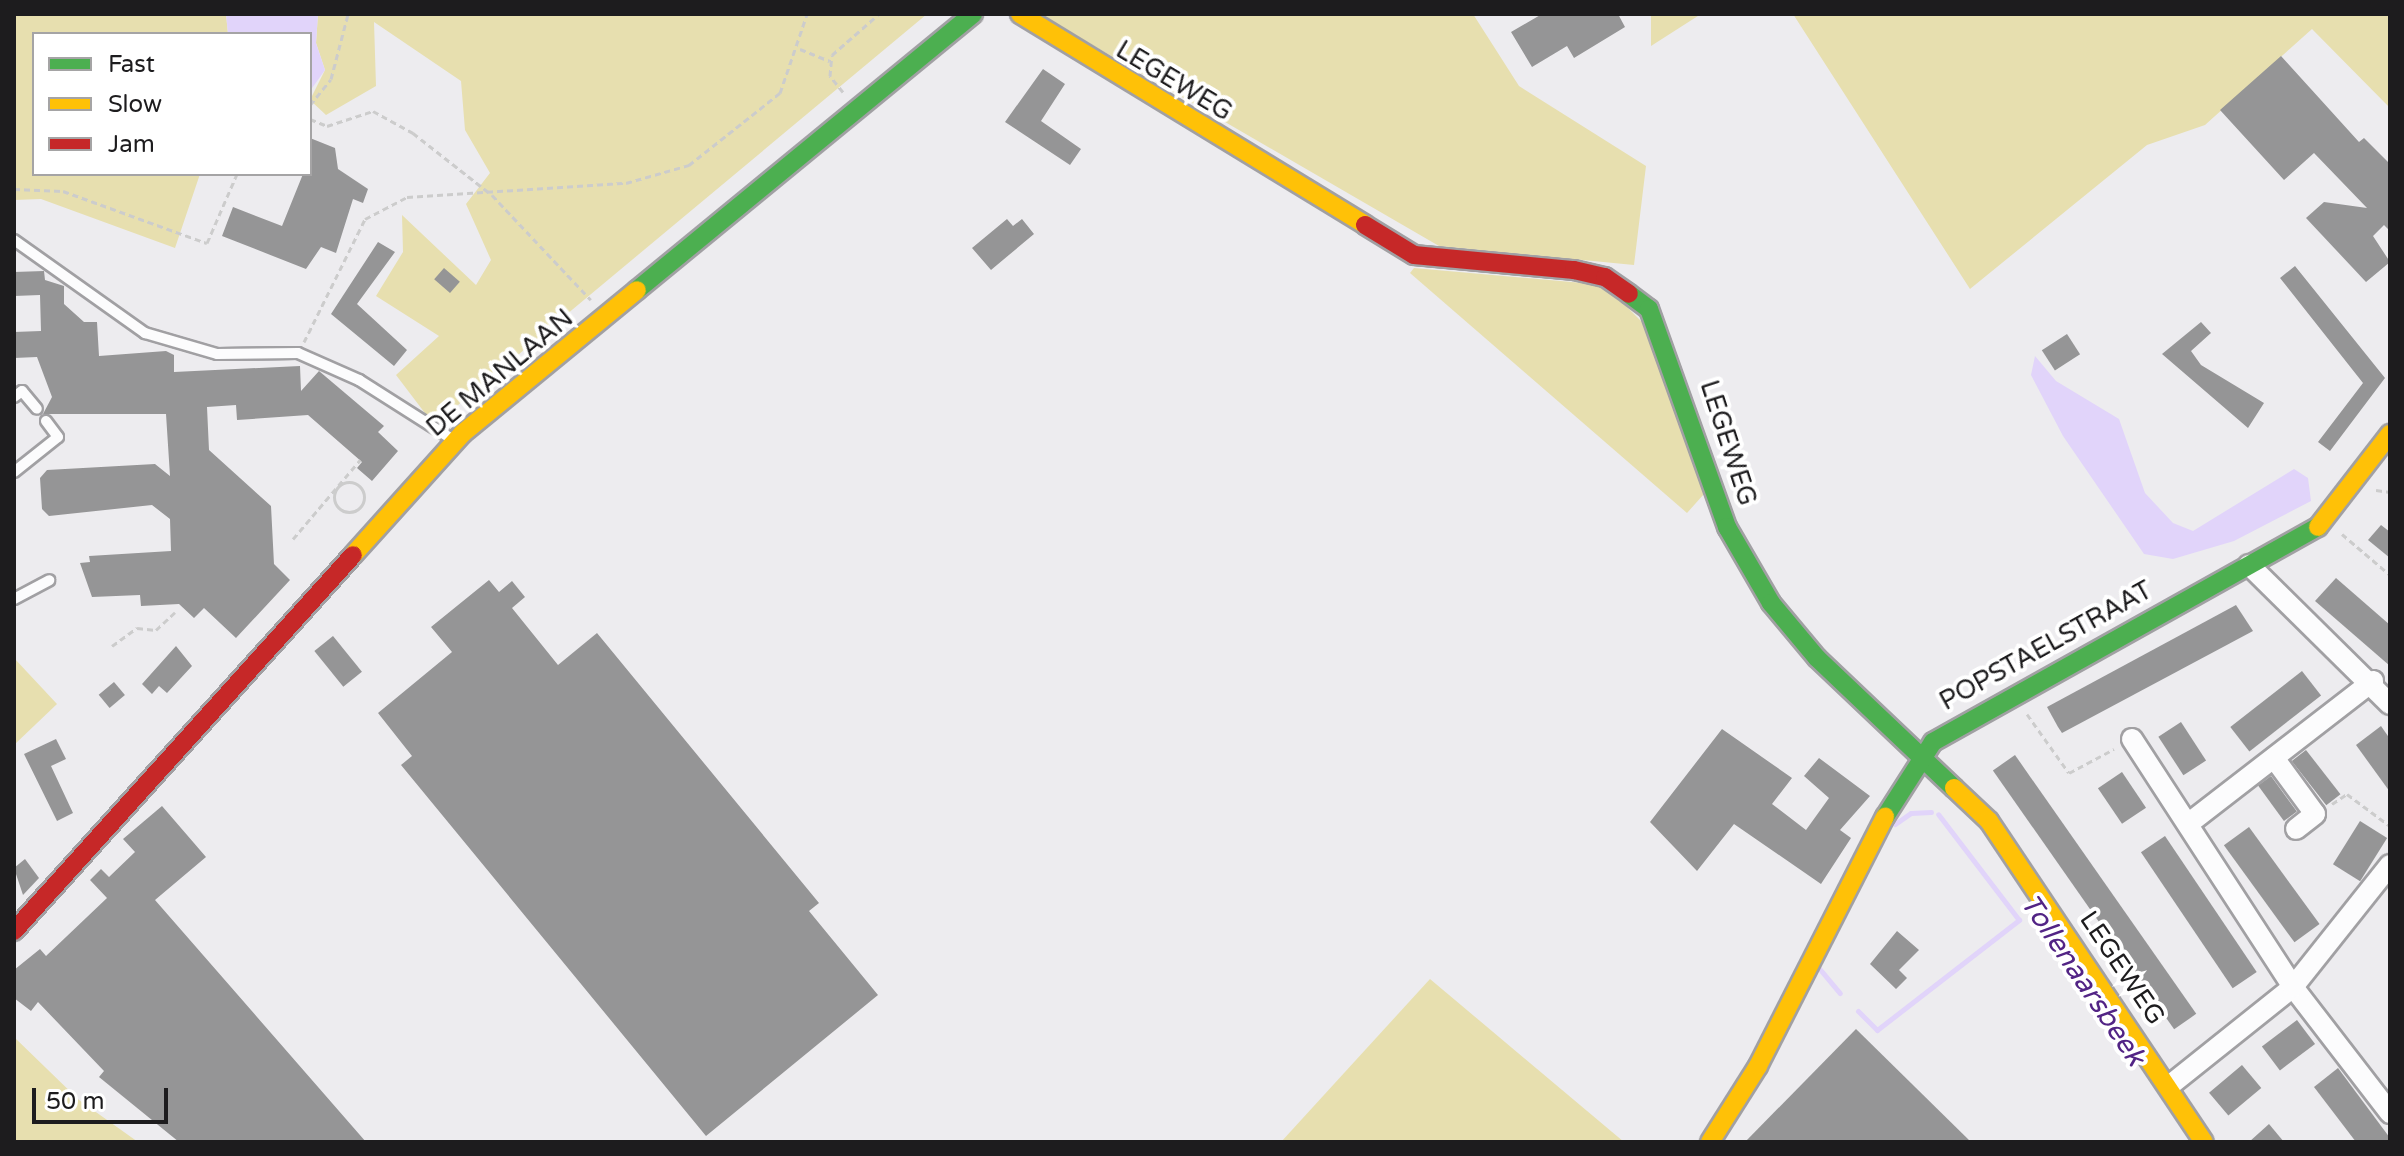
<!DOCTYPE html>
<html>
<head>
<meta charset="utf-8">
<style>
	body { margin:0 }
	#map { position:relative; width:2404px; height:1156px; overflow:hidden; background:#edecef; font-family:"Varela Round",sans-serif }
	div>[style] { position:absolute }
	[style*='--x'] { left:calc(var(--x)*1px); top:calc(var(--y)*1px); width:calc(var(--w)*1px); rotate:calc(var(--a)*1deg) }
	.green>* { inset:0; background:#e7dfaf }
	.water>* { inset:0; background:#e1d4fa }
	.stream>* { height:5px; margin:-2.5px; padding:0 2.5px; transform-origin:2.5px; border-radius:2.5px; background:#e1d4fa }
	.building>* { inset:0; background:#959596; transform-origin:0 0 }
	.path>* { height:3px; margin-top:-1.5px; transform-origin:0; background:repeating-linear-gradient(90deg,#ccc 0 6px,transparent 0 10px) }
	.path>.ring { margin:-1.5px; padding:0; box-sizing:content-box; background:none; border:3px solid #ccc; border-radius:50% }
	.roads { filter:drop-shadow(2px 0 #a1a0a3) drop-shadow(-2px 0 #a1a0a3) drop-shadow(0 2px #a1a0a3) drop-shadow(0 -2px #a1a0a3) }
	.lane>* { height:10px; margin:-5px; padding:0 5px; transform-origin:5px; border-radius:5px; background:#fcfcfd }
	.street>* { height:20px; margin:-10px; padding:0 10px; transform-origin:10px; border-radius:10px; background:#fcfcfd }
	.fast>* { height:18px; margin:-9px; padding:0 9px; transform-origin:9px; border-radius:9px; background:#4caf50 }
	.slow>* { height:18px; margin:-9px; padding:0 9px; transform-origin:9px; border-radius:9px; background:#ffc107 }
	.jam>* { height:18px; margin:-9px; padding:0 9px; transform-origin:9px; border-radius:9px; background:#c62828 }
	span { translate:-50% -50%; white-space:nowrap; text-align:center; line-height:1.15; -webkit-text-stroke:8px #fff; paint-order:stroke }
	.street-label { font-size:26px; color:#1d1c1e }
	.water-label { font-size:28px; color:#522485; font-style:italic }
	.frame { position:absolute; inset:0; border:16px solid #1d1c1e; pointer-events:none }
	.legend { position:absolute; left:32px; top:32px; width:280px; height:144px; box-sizing:border-box; background:#fff; border:2px solid #a5a4a5; margin:0; padding:10px 14px; list-style:none; font-size:24px; color:#1d1c1e }
	.legend li { display:flex; align-items:center; gap:16px; height:40px }
	.legend b { width:40px; border:2px solid #a5a4a5 }
	.scale { position:absolute; left:32px; top:1088px; width:136px; height:36px; box-sizing:border-box; border:4px solid #1d1c1e; border-top:0; padding-left:10px; font-size:24px; line-height:28px; white-space:nowrap; color:#1d1c1e; -webkit-text-stroke:6px #fff; paint-order:stroke }
</style>
</head>
<body>
<div id="map">
	<div class="green">
		<div style="clip-path:polygon(14px 14px,226px 14px,228px 34px,34px 34px,34px 174px,200px 174px,175px 248px,41px 199px,14px 200px)"></div>
		<div style="clip-path:polygon(318px 14px,927px 14px,434px 425px,396px 375px,439px 336px,376px 296px,403px 252px,402px 215px,476px 285px,491px 260px,466px 204px,490px 173px,465px 130px,461px 81px,374px 22px,376px 86px,326px 115px,310px 100px,325px 70px,316px 43px)"></div>
		<div style="clip-path:polygon(1039px 14px,1473px 14px,1519px 86px,1646px 166px,1634px 265px,1439px 246px)"></div>
		<div style="clip-path:polygon(1651px 14px,1701px 14px,1651px 46px)"></div>
		<div style="clip-path:polygon(1793px 14px,2390px 14px,2390px 108px,2312px 29px,2205px 125px,2147px 145px,1970px 289px)"></div>
		<div style="clip-path:polygon(1414px 268px,1605px 285px,1648px 328px,1704px 494px,1687px 513px,1410px 273px)"></div>
		<div style="clip-path:polygon(14px 658px,57px 704px,14px 745px)"></div>
		<div style="clip-path:polygon(1430px 979px,1624px 1142px,1281px 1142px)"></div>
		<div style="clip-path:polygon(14px 1037px,79px 1100px,138px 1142px,14px 1142px)"></div>
	</div>
	<div class="water">
		<div style="clip-path:polygon(226px 14px,318px 14px,316px 43px,325px 70px,310px 91px,310px 34px,228px 34px)"></div>
		<div style="clip-path:polygon(2035px 356px,2056px 381px,2119px 419px,2145px 493px,2173px 523px,2193px 531px,2294px 469px,2308px 478px,2311px 501px,2234px 541px,2173px 559px,2144px 554px,2063px 436px,2031px 375px)"></div>
	</div>
	<div class="stream">
		<div style="--x:1895;--y:824;--w:19;--a:-35"></div>
		<div style="--x:1911;--y:813;--w:20;--a:-3"></div>
		<div style="--x:1818;--y:967;--w:34;--a:50"></div>
		<div style="--x:1858;--y:1011;--w:27;--a:45"></div>
		<div style="--x:1877;--y:1030;--w:180;--a:-37.8"></div>
		<div style="--x:2019;--y:920;--w:133;--a:-127.4"></div>
	</div>
	<div class="building">
		<div style="clip-path:polygon(1542px 14px,1618px 14px,1625px 27px,1574px 58px,1567px 46px,1532px 67px,1511px 32px)"></div>
		<div style="clip-path:polygon(2281px 56px,2359px 142px,2364px 138px,2390px 164px,2390px 231px,2384px 225px,2373px 236px,2390px 262px,2366px 282px,2306px 218px,2324px 202px,2367px 208px,2314px 153px,2284px 180px,2220px 110px)"></div>
		<div style="clip-path:polygon(1043px 69px,1065px 84px,1041px 121px,1081px 149px,1070px 165px,1005px 122px)"></div>
		<div style="clip-path:polygon(310px 138px,335px 148px,338px 169px,368px 189px,363px 203px,353px 199px,336px 253px,321px 247px,306px 269px,222px 236px,233px 207px,282px 226px,303px 174px,310px 174px)"></div>
		<div style="clip-path:polygon(1007px 219px,1013px 226px,1022px 219px,1034px 234px,991px 270px,972px 248px)"></div>
		<div style="clip-path:polygon(378px 242px,395px 252px,357px 304px,407px 350px,394px 366px,331px 314px)"></div>
		<div style="clip-path:polygon(2295px 266px,2385px 378px,2330px 451px,2318px 442px,2363px 383px,2280px 278px)"></div>
		<div style="left:444px;top:268px;width:21px;height:15px;rotate:41deg"></div>
		<div style="clip-path:polygon(44px 271px,45px 280px,64px 286px,64px 304px,84px 322px,97px 322px,99px 356px,166px 351px,174px 355px,174px 372px,300px 366px,301px 391px,319px 371px,384px 426px,378px 432px,398px 451px,372px 481px,357px 468px,362px 462px,308px 415px,237px 420px,236px 405px,207px 407px,209px 450px,271px 506px,274px 564px,290px 580px,236px 638px,204px 608px,194px 618px,179px 604px,141px 606px,140px 595px,92px 597px,80px 563px,90px 562px,89px 556px,171px 551px,170px 519px,152px 505px,49px 516px,42px 509px,40px 478px,47px 470px,155px 464px,170px 476px,166px 414px,43px 414px,52px 397px,37px 357px,14px 358px,14px 332px,41px 331px,40px 295px,14px 296px,14px 272px)"></div>
		<div style="clip-path:polygon(2201px 322px,2211px 333px,2191px 351px,2201px 365px,2264px 403px,2248px 428px,2162px 354px)"></div>
		<div style="left:2067px;top:334px;width:24px;height:30px;rotate:57deg"></div>
		<div style="clip-path:polygon(2381px 525px,2390px 532px,2390px 558px,2368px 540px)"></div>
		<div style="clip-path:polygon(2336px 578px,2390px 625px,2390px 666px,2315px 601px)"></div>
		<div style="clip-path:polygon(489px 580px,499px 592px,512px 581px,525px 597px,512px 608px,558px 665px,597px 633px,819px 903px,809px 911px,878px 995px,706px 1136px,401px 765px,412px 756px,378px 713px,452px 652px,431px 627px)"></div>
		<div style="clip-path:polygon(2236px 605px,2253px 631px,2062px 733px,2058px 727px,2047px 707px)"></div>
		<div style="left:333px;top:636px;width:46px;height:24px;rotate:51deg"></div>
		<div style="clip-path:polygon(176px 646px,192px 666px,167px 693px,159px 686px,152px 694px,142px 684px)"></div>
		<div style="left:2302px;top:671px;width:31px;height:91px;rotate:52deg"></div>
		<div style="left:114px;top:682px;width:17px;height:20px;rotate:50deg"></div>
		<div style="left:2181px;top:722px;width:46px;height:27px;rotate:57deg"></div>
		<div style="clip-path:polygon(2381px 726px,2390px 739px,2390px 792px,2356px 745px)"></div>
		<div style="clip-path:polygon(1722px 729px,1792px 778px,1772px 804px,1806px 830px,1829px 798px,1804px 776px,1819px 758px,1870px 796px,1840px 830px,1851px 838px,1821px 884px,1734px 824px,1697px 871px,1650px 822px)"></div>
		<div style="clip-path:polygon(56px 739px,66px 759px,51px 766px,73px 813px,57px 821px,24px 754px)"></div>
		<div style="left:2306px;top:750px;width:56px;height:18px;rotate:52deg"></div>
		<div style="left:2015px;top:755px;width:316px;height:27px;rotate:55deg"></div>
		<div style="left:2122px;top:772px;width:43px;height:29px;rotate:56deg"></div>
		<div style="left:2271px;top:776px;width:44px;height:16px;rotate:54deg"></div>
		<div style="clip-path:polygon(162px 806px,206px 857px,155px 900px,366px 1142px,179px 1142px,99px 1077px,104px 1071px,38px 1002px,31px 1011px,14px 998px,14px 970px,40px 949px,46px 956px,107px 898px,90px 880px,101px 869px,109px 877px,135px 852px,123px 839px)"></div>
		<div style="left:2360px;top:821px;width:32px;height:51px;rotate:32deg"></div>
		<div style="left:2249px;top:827px;width:120px;height:31px;rotate:54deg"></div>
		<div style="left:2165px;top:836px;width:164px;height:29px;rotate:56deg"></div>
		<div style="clip-path:polygon(25px 859px,39px 878px,23px 895px,14px 868px)"></div>
		<div style="clip-path:polygon(1897px 931px,1919px 950px,1899px 970px,1907px 978px,1896px 989px,1870px 964px)"></div>
		<div style="left:2297px;top:1020px;width:30px;height:44px;rotate:53deg"></div>
		<div style="clip-path:polygon(1856px 1029px,1971px 1142px,1745px 1142px)"></div>
		<div style="left:2242px;top:1065px;width:30px;height:43px;rotate:50deg"></div>
		<div style="clip-path:polygon(2338px 1068px,2390px 1138px,2390px 1142px,2356px 1142px,2314px 1087px)"></div>
		<div style="clip-path:polygon(2269px 1124px,2284px 1142px,2249px 1142px)"></div>
	</div>
	<div class="path">
		<div style="--x:800;--y:49;--w:32;--a:22"></div>
		<div style="--x:843;--y:92;--w:21;--a:-129"></div>
		<div style="--x:830;--y:76;--w:21;--a:-85"></div>
		<div style="--x:832;--y:55;--w:62;--a:-41.1"></div>
		<div style="--x:310;--y:105;--w:33;--a:-51"></div>
		<div style="--x:331;--y:79;--w:67;--a:-75.3"></div>
		<div style="--x:310;--y:119;--w:18;--a:22"></div>
		<div style="--x:327;--y:126;--w:48;--a:-18.1"></div>
		<div style="--x:373;--y:111;--w:46;--a:28.8"></div>
		<div style="--x:413;--y:133;--w:100;--a:38.1"></div>
		<div style="--x:492;--y:195;--w:144;--a:46.7"></div>
		<div style="--x:14;--y:189;--w:49;--a:2.3"></div>
		<div style="--x:63;--y:191;--w:153;--a:19.9"></div>
		<div style="--x:207;--y:243;--w:75;--a:-66.5"></div>
		<div style="--x:304;--y:342;--w:137;--a:-63.6"></div>
		<div style="--x:365;--y:219;--w:47;--a:-27.6"></div>
		<div style="--x:407;--y:197;--w:219;--a:-3.7"></div>
		<div style="--x:626;--y:183;--w:66;--a:-15.9"></div>
		<div style="--x:689;--y:165;--w:116;--a:-38.4"></div>
		<div style="--x:780;--y:93;--w:83;--a:-71.1"></div>
		<div class="ring" style="left:334px;top:482px;width:27px;height:27px"></div>
		<div style="--x:2376;--y:490;--w:14;--a:8"></div>
		<div style="--x:2342;--y:534;--w:63;--a:40.5"></div>
		<div style="--x:293;--y:539;--w:104;--a:-49.7"></div>
		<div style="--x:112;--y:646;--w:31;--a:-36"></div>
		<div style="--x:137;--y:628;--w:19;--a:6"></div>
		<div style="--x:156;--y:630;--w:26;--a:-43"></div>
		<div style="--x:2027;--y:714;--w:72;--a:54.6"></div>
		<div style="--x:2069;--y:773;--w:51;--a:-28.1"></div>
		<div style="--x:2332;--y:804;--w:18;--a:-34"></div>
		<div style="--x:2347;--y:794;--w:54;--a:36.7"></div>
	</div>
	<div class="roads">
		<div class="lane">
			<div style="--x:14;--y:240;--w:161;--a:35.4"></div>
			<div style="--x:145;--y:333;--w:75;--a:16.3"></div>
			<div style="--x:217;--y:354;--w:81;--a:-0.7"></div>
			<div style="--x:298;--y:353;--w:67;--a:23.9"></div>
			<div style="--x:359;--y:380;--w:110;--a:32.4"></div>
			<div style="--x:14;--y:397;--w:10;--a:-37"></div>
			<div style="--x:22;--y:391;--w:23;--a:50"></div>
			<div style="--x:14;--y:472;--w:56;--a:-38.5"></div>
			<div style="--x:58;--y:437;--w:20;--a:-127"></div>
			<div style="--x:14;--y:599;--w:40;--a:-28"></div>
		</div>
		<div class="street">
			<div style="--x:2249;--y:565;--w:198;--a:44.6"></div>
			<div style="--x:2132;--y:739;--w:296;--a:57"></div>
			<div style="--x:2293;--y:987;--w:159;--a:52.4"></div>
			<div style="--x:2274;--y:758;--w:69;--a:53.8"></div>
			<div style="--x:2315;--y:814;--w:24;--a:142"></div>
			<div style="--x:2188;--y:824;--w:234;--a:-37.7"></div>
			<div style="--x:2169;--y:1086;--w:159;--a:-38.6"></div>
			<div style="--x:2293;--y:987;--w:156;--a:-51.5"></div>
		</div>
		<div class="fast">
			<div style="--x:637;--y:290;--w:435;--a:-39.4"></div>
			<div style="--x:1629;--y:294;--w:25;--a:37"></div>
			<div style="--x:1649;--y:309;--w:232;--a:70.3"></div>
			<div style="--x:1727;--y:527;--w:88;--a:59.9"></div>
			<div style="--x:1771;--y:603;--w:72;--a:50.1"></div>
			<div style="--x:1817;--y:658;--w:189;--a:43.5"></div>
			<div style="--x:1885;--y:817;--w:89;--a:-57.4"></div>
			<div style="--x:1933;--y:742;--w:441;--a:-29.2"></div>
		</div>
		<div class="slow">
			<div style="--x:1020;--y:14;--w:404;--a:31.4"></div>
			<div style="--x:2318;--y:527;--w:118;--a:-52.3"></div>
			<div style="--x:353;--y:555;--w:164;--a:-48"></div>
			<div style="--x:463;--y:433;--w:225;--a:-39.4"></div>
			<div style="--x:1954;--y:788;--w:48;--a:43.3"></div>
			<div style="--x:1989;--y:821;--w:386;--a:56.2"></div>
			<div style="--x:1710;--y:1142;--w:90;--a:-57.7"></div>
			<div style="--x:1758;--y:1066;--w:280;--a:-63"></div>
		</div>
		<div class="jam">
			<div style="--x:1365;--y:225;--w:57;--a:31.5"></div>
			<div style="--x:1414;--y:255;--w:161;--a:5.4"></div>
			<div style="--x:1574;--y:270;--w:32;--a:13"></div>
			<div style="--x:1605;--y:277;--w:29;--a:35"></div>
			<div style="--x:14;--y:931;--w:506;--a:-47.96"></div>
		</div>
	</div>
	<div class="street-label">
		<span style="left:1174px;top:81px;rotate:31deg">LEGEWEG</span>
		<span style="left:500px;top:373px;rotate:-40deg">DE MANLAAN</span>
		<span style="left:1728px;top:443px;rotate:72deg">LEGEWEG</span>
		<span style="left:2046px;top:646px;rotate:-29deg">POPSTAELSTRAAT</span>
		<span style="left:2122px;top:968px;rotate:56deg">LEGEWEG</span>
	</div>
	<div class="water-label">
		<span style="left:2083px;top:980px;rotate:56deg">Tollenaarsbeek</span>
	</div>
	<div class="frame"></div>
	<ul class="legend">
	<li><b style="height:10px;background:#4caf50"></b>Fast</li>
	<li><b style="height:10px;background:#ffc107"></b>Slow</li>
	<li><b style="height:10px;background:#c62828"></b>Jam</li>
	</ul>
	<div class="scale">50 m</div>
</div>
</body>
</html>
